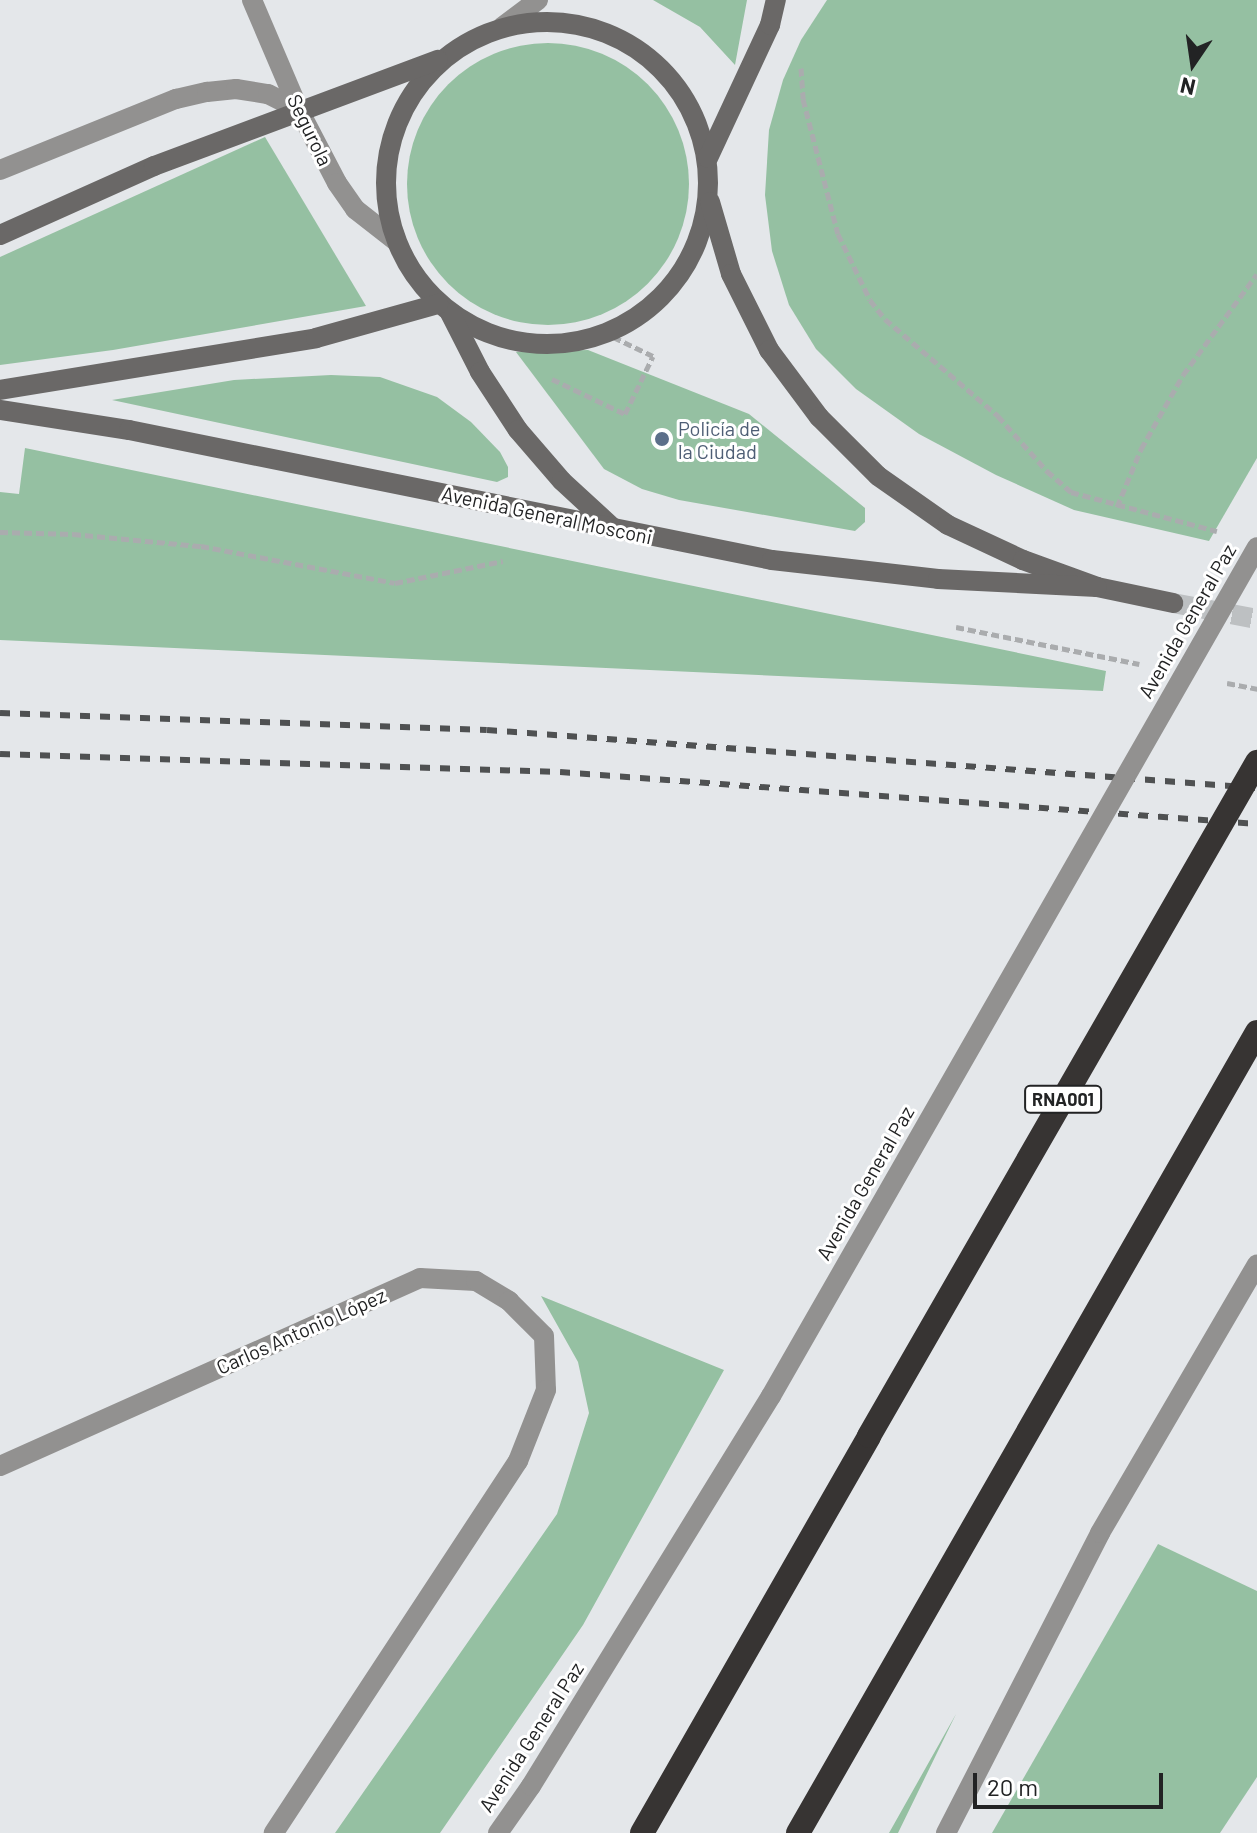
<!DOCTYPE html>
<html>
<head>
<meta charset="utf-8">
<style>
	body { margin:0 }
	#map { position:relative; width:1257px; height:1833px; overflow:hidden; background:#e4e7ea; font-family:Barlow,sans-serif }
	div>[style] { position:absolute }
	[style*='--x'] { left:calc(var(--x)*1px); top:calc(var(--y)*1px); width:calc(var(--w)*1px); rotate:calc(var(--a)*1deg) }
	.green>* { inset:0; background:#95c0a2 }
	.round { border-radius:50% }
	.secondary-tunnel>* { height:20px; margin-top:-10px; transform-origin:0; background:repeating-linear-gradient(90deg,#bdc0c2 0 20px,transparent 0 30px) }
	.path>* { height:5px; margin-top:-2.5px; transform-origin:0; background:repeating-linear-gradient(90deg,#aaacae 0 8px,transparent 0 12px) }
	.minor>* { height:20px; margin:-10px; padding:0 10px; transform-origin:10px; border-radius:10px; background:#929190 }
	.tertiary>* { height:20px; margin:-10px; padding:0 10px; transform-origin:10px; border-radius:10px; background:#929190 }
	.secondary>* { height:20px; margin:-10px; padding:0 10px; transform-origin:10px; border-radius:10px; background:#6a6867 }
	.secondary>.ring { margin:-10px; padding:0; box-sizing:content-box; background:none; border:20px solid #6a6867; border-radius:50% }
	.motorway>* { height:24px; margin:-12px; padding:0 12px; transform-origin:12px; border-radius:12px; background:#373433 }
	.rail>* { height:6px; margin-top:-3px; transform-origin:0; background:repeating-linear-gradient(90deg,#4f5152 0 10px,transparent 0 20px) }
	.tertiary-bridge>* { height:20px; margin:-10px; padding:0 10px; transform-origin:10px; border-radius:10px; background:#929190 }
	.motorway-bridge>* { height:24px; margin:-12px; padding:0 12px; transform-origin:12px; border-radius:12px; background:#373433 }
	.dots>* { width:22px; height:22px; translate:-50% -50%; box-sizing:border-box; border:4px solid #fff; border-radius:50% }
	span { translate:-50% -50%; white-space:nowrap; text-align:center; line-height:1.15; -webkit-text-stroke:6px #fff; paint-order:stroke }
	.shield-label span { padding:2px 6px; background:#fff; border:2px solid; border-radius:6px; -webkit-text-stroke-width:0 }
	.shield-label { font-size:18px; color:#222324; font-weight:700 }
	.street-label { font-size:20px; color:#222324 }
	.service-label { font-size:20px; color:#4e5e75 }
	.left { translate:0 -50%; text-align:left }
	.north { position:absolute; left:1153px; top:24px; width:80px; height:80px; -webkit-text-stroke:6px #fff; paint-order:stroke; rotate:193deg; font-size:22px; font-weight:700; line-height:32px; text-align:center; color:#222324 }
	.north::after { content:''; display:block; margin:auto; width:28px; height:36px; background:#222324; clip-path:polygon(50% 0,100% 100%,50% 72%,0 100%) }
	.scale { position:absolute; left:973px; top:1773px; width:190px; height:36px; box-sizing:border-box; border:4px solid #222324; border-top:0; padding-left:10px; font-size:24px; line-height:28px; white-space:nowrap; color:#222324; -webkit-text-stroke:6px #fff; paint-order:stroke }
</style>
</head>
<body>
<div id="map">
	<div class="green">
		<div style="clip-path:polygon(653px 0,747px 0,735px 65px,700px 27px)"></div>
		<div style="clip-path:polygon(827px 0,1257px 0,1257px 458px,1209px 541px,1074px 510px,996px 475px,919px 434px,856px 389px,816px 349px,789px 305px,772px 251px,765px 195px,769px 130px,783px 80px,801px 40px)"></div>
		<div class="round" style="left:407px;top:43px;width:282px;height:282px"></div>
		<div style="clip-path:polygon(265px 137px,366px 306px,113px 350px,0 365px,0 257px)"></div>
		<div style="clip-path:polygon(588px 350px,749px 414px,865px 508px,865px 522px,855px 531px,679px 500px,642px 489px,604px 469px,516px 352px)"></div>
		<div style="clip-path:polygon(331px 375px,380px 377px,437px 397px,471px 422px,500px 452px,508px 467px,508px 477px,497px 482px,112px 400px,234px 380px)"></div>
		<div style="clip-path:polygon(25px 448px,1106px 671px,1103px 691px,0 640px,0 492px,19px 494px)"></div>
		<div style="clip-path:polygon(541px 1296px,724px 1370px,583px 1625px,440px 1833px,335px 1833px,557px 1514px,589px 1413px,578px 1362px)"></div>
		<div style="clip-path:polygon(1158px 1544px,1257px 1591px,1257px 1777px,1220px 1833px,992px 1833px)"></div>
		<div style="clip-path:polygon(956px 1714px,898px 1833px,888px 1833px,889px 1833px)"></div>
	</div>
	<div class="secondary-tunnel">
		<div style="--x:1173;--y:603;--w:86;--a:10.8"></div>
	</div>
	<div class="path">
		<div style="--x:801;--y:68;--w:31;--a:86"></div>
		<div style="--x:803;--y:99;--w:139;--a:75.5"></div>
		<div style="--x:838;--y:234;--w:73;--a:64.1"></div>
		<div style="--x:870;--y:300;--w:24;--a:52"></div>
		<div style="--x:885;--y:319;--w:149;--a:40.6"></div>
		<div style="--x:998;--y:416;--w:74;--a:48.3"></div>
		<div style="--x:1047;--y:471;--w:32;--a:41"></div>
		<div style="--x:1071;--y:492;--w:151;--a:15"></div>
		<div style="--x:552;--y:379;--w:81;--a:25.6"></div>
		<div style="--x:625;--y:414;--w:64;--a:-64.2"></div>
		<div style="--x:653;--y:356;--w:51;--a:-154.4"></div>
		<div style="--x:1117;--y:507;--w:63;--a:-67.5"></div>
		<div style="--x:1141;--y:449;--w:85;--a:-60.4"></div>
		<div style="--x:1183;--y:375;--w:125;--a:-53.8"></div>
		<div style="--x:0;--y:532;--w:73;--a:1.6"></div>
		<div style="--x:73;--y:534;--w:129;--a:5.4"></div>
		<div style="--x:201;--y:546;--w:197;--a:10.8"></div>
		<div style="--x:395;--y:583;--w:110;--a:-11.5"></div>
		<div style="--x:956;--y:627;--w:187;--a:11.4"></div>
		<div style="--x:1227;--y:683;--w:31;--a:11"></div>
	</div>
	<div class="minor">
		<div style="--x:0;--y:170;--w:190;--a:-22"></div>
		<div style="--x:176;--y:99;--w:32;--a:-13"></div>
		<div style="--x:207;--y:92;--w:29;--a:-6"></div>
		<div style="--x:236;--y:89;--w:32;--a:9"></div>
		<div style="--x:268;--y:94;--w:35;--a:27"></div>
		<div style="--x:0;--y:1466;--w:460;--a:-24.1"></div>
		<div style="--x:420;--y:1278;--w:56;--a:3.1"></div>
		<div style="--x:476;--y:1281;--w:39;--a:31"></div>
		<div style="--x:509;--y:1301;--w:49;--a:45"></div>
		<div style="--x:544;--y:1336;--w:54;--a:87.9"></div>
		<div style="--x:546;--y:1390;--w:76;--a:111.5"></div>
		<div style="--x:518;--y:1461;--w:445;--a:123.3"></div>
	</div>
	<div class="tertiary">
		<div style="--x:252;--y:0;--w:120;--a:66.9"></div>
		<div style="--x:299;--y:110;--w:82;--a:62.5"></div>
		<div style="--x:337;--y:183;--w:32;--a:55"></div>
		<div style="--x:355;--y:209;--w:52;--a:38"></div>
		<div style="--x:502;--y:27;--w:45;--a:-36.9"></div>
		<div style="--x:498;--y:1833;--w:57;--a:-54.9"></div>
		<div style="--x:531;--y:1786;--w:458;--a:-58.4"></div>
		<div style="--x:946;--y:1833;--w:337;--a:-62.8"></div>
		<div style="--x:1100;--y:1533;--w:311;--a:-59.7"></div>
	</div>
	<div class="secondary">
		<div class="ring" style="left:386px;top:22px;width:302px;height:302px"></div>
		<div style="--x:708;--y:158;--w:147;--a:-65"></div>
		<div style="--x:770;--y:25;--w:26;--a:-77"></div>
		<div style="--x:710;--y:202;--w:75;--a:73.7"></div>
		<div style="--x:731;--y:274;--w:85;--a:63.4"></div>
		<div style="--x:769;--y:350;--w:84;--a:53.3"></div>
		<div style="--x:819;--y:417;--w:83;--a:45"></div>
		<div style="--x:878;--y:476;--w:85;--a:35"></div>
		<div style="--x:948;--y:525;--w:83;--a:25"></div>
		<div style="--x:1023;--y:560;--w:79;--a:20"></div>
		<div style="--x:1097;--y:587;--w:78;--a:11.9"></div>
		<div style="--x:0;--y:235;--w:169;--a:-24.1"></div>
		<div style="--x:154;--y:166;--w:303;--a:-20.5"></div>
		<div style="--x:450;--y:313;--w:66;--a:63"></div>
		<div style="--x:480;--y:372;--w:69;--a:56.8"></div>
		<div style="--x:518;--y:430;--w:67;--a:49.2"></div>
		<div style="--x:562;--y:481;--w:68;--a:42.6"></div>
		<div style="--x:0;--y:390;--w:320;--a:-9.3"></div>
		<div style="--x:316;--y:338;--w:127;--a:-15.6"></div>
		<div style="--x:0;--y:410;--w:131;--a:8.8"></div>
		<div style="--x:129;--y:430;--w:656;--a:11.43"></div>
		<div style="--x:772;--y:560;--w:167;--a:6.5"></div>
		<div style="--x:938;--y:579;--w:159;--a:2.9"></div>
	</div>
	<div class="motorway">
		<div style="--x:642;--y:1833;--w:457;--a:-60.2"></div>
		<div style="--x:798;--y:1833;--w:923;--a:-60.19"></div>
	</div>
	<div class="rail">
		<div style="--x:0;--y:713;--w:487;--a:2"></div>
		<div style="--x:487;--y:730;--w:772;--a:4.31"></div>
		<div style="--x:0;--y:754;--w:560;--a:1.84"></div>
		<div style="--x:560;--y:772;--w:699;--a:4.27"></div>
	</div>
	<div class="tertiary-bridge">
		<div style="--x:771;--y:1396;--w:978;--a:-60.21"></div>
	</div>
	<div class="motorway-bridge">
		<div style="--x:869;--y:1436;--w:778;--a:-60.07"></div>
	</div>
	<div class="dots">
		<div style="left:662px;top:439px;background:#5c6f8a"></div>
	</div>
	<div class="shield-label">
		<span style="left:1063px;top:1099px">RNA001</span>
	</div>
	<div class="street-label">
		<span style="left:310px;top:130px;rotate:64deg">Segurola</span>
		<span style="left:547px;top:515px;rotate:12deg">Avenida General Mosconi</span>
		<span style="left:1187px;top:621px;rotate:-60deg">Avenida General Paz</span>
		<span style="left:865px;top:1183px;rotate:-60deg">Avenida General Paz</span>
		<span style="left:301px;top:1331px;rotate:-24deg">Carlos Antonio López</span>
		<span style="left:531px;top:1737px;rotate:-57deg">Avenida General Paz</span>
	</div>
	<div class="service-label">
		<span class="left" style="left:678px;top:440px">Policía de<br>la Ciudad</span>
	</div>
	<div class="north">N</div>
	<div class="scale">20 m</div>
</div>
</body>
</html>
